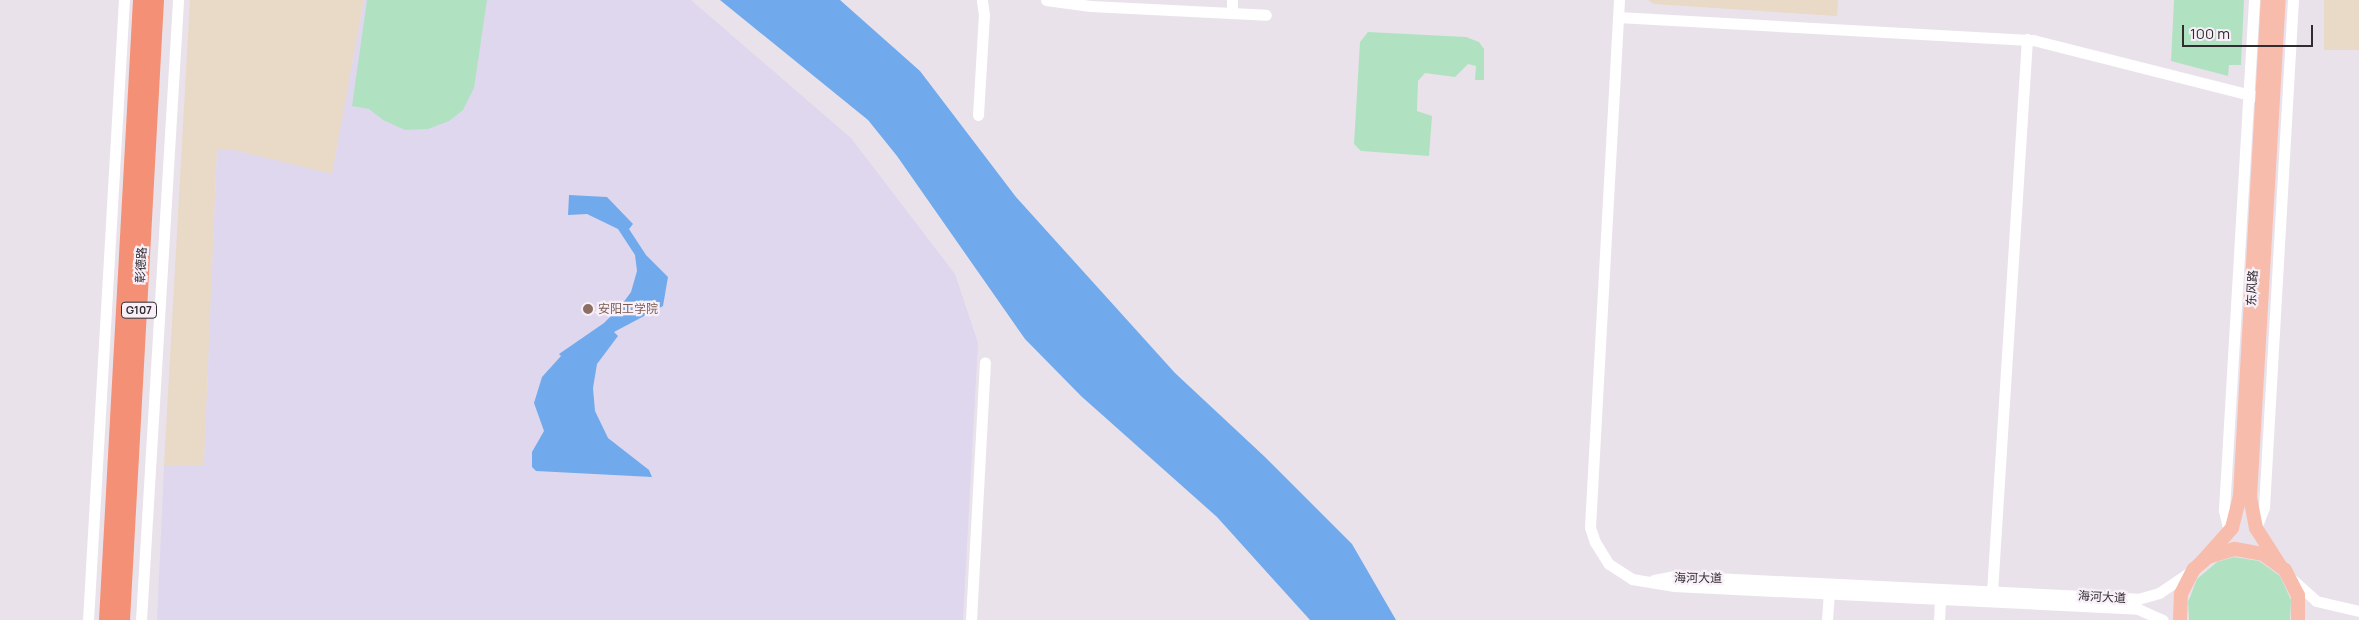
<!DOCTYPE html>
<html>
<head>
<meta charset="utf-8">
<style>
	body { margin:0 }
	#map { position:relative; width:2359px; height:620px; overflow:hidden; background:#eae2eb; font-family:Manrope,"Noto Sans SC",sans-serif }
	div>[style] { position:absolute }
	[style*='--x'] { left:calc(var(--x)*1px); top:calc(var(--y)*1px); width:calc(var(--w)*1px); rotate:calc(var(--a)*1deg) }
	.commercial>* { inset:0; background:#e9d9c7; transform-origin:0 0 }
	.education>* { inset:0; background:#dfd7ed }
	.green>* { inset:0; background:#b0e2c2 }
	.water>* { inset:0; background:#71aaec }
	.minor>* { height:11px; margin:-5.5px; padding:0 5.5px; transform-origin:5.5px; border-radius:5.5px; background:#fff }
	.major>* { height:14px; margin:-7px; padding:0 7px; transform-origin:7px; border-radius:7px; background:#f8bcac }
	.highway>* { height:16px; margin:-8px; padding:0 8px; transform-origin:8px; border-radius:8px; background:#f39075 }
	.dots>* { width:14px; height:14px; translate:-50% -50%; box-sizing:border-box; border:2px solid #f8eff8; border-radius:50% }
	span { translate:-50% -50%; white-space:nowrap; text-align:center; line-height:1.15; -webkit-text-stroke:4.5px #f8eff8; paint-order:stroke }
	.shield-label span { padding:1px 4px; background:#f8eff8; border:1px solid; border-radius:4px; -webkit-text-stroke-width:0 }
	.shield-label { font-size:11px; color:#302d30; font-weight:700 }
	.street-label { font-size:12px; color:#302d30 }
	.education-label { font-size:12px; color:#785e54 }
	.left { translate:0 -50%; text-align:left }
	.scale { position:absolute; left:2182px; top:25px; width:131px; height:22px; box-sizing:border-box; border:2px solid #302d30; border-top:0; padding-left:6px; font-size:15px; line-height:18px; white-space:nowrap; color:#302d30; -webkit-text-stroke:4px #f8eff8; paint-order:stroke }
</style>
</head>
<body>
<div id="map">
	<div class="commercial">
		<div style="clip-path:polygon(190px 0,364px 0,332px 174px,234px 150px,217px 150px,204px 466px,164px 465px)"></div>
		<div style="clip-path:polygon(1648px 0,1838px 0,1837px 16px,1654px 4px)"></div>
		<div style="left:2324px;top:0;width:35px;height:50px"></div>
	</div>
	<div class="education">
		<div style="clip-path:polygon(364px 0,691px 0,851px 138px,955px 274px,978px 343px,963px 620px,157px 620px,164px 465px,204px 466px,217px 149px,234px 150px,332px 174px)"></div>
	</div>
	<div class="green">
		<div style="clip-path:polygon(367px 0,487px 0,474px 88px,463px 110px,449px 121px,428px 129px,405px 130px,383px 120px,369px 109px,352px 106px)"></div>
		<div style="clip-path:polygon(2174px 0,2244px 0,2241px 65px,2229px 65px,2228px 76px,2171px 61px)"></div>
		<div style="clip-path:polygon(1368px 32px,1466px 37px,1479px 42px,1484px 49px,1484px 80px,1475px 80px,1476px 66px,1468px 64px,1455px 77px,1425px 73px,1418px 81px,1417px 111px,1432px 116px,1429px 156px,1361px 151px,1354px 144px,1360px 42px)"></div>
		<div style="clip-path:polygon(2234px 557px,2259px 561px,2280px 576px,2291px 600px,2290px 620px,2189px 620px,2188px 602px,2197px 579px,2217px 562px)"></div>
	</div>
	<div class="water">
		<div style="clip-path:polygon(720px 0,840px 0,920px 71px,1016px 197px,1175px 373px,1265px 457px,1352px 544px,1396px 620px,1310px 620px,1217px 517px,1081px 396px,1025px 339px,897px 156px,868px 120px)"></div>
		<div style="clip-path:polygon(569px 195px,607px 197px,633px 224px,629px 229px,646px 255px,668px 277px,663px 306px,614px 332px,618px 336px,597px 364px,593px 388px,595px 411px,608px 438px,649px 470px,652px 477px,536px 471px,532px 467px,532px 452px,544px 431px,534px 403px,542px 377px,561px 356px,559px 354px,604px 323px,620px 307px,631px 292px,637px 271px,635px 255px,618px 229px,587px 214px,568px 215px)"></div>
	</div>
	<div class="minor">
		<div style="--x:1046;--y:0;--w:45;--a:7.6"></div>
		<div style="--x:1091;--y:6;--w:175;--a:2.9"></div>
		<div style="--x:1619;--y:0;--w:528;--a:93.15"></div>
		<div style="--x:1590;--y:527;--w:16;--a:72"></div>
		<div style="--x:1595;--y:542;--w:26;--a:58"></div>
		<div style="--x:1609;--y:564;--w:27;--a:33"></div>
		<div style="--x:1632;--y:579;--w:43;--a:9.5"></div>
		<div style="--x:1674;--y:586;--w:465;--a:2.8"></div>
		<div style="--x:2138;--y:609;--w:27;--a:24"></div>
		<div style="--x:1232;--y:13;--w:13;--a:-90"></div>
		<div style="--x:1618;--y:17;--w:416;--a:3.2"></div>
		<div style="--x:2033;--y:40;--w:237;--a:14.2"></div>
		<div style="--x:978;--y:115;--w:100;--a:-86.6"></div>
		<div style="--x:984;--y:15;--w:15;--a:-98"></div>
		<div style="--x:2256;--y:528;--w:22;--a:-69"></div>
		<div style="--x:2264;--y:507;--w:508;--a:-86.73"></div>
		<div style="--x:2229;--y:532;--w:23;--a:-103"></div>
		<div style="--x:2224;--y:510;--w:511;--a:-86.63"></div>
		<div style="--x:1654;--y:580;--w:20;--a:-11"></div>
		<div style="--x:1674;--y:576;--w:465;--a:2.8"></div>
		<div style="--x:2138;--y:599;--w:22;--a:-16"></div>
		<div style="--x:2159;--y:593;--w:40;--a:-34"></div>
		<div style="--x:2293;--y:580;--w:31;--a:42"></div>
		<div style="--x:2316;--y:601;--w:44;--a:13.1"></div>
		<div style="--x:1992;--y:592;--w:554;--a:-86.38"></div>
		<div style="--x:88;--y:620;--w:621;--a:-86.68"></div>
		<div style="--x:141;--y:620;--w:621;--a:-86.58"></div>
		<div style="--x:971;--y:620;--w:258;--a:-86.9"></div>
		<div style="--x:1827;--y:620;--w:26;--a:-86"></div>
		<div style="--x:1939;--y:620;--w:21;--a:-87"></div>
	</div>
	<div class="major">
		<div style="--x:2201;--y:563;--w:47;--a:-48.5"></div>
		<div style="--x:2232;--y:528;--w:33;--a:-76"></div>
		<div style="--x:2240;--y:496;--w:497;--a:-86.8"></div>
		<div style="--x:2279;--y:564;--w:43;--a:-122.6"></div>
		<div style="--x:2256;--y:528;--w:32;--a:-101"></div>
		<div style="--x:2250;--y:497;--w:498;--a:-86.7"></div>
		<div style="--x:2180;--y:620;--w:26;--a:-88"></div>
		<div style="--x:2181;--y:594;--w:28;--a:-63"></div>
		<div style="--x:2194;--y:569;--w:18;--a:-41"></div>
		<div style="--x:2208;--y:557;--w:28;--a:-17"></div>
		<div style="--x:2235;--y:549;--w:28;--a:10"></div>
		<div style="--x:2263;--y:554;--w:27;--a:36"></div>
		<div style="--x:2285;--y:570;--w:28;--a:63"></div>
		<div style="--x:2298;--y:595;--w:25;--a:90"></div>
	</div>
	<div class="highway">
		<div style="--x:107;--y:620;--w:621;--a:-86.86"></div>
		<div style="--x:122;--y:620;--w:621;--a:-86.86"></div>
	</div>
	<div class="dots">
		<div style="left:588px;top:309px;background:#8d6e63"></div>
	</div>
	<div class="shield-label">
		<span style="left:139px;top:310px">G107</span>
	</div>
	<div class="street-label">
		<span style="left:141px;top:265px;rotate:-87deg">彰德路</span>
		<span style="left:2252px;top:288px;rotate:-87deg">东风路</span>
		<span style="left:1698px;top:578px;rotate:1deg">海河大道</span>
		<span style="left:2102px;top:597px;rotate:3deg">海河大道</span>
	</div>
	<div class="education-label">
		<span class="left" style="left:598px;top:309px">安阳工学院</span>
	</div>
	<div class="scale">100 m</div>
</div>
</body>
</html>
